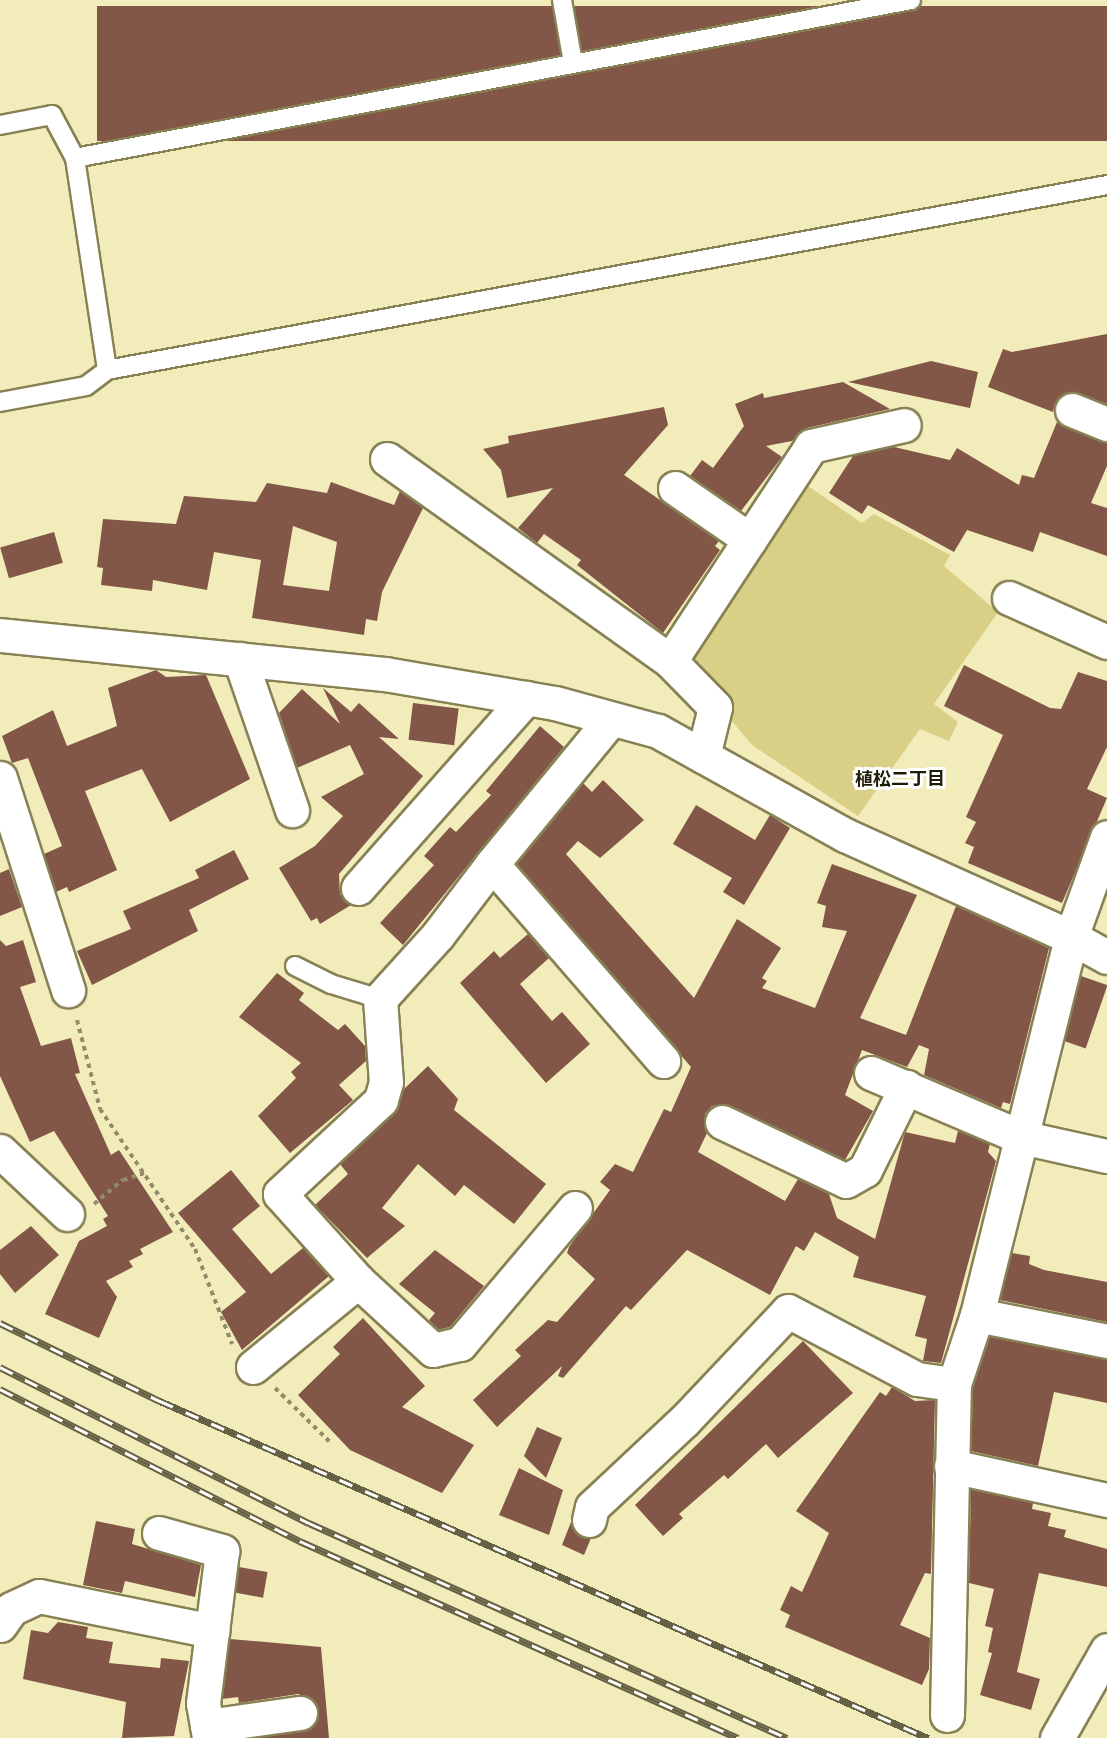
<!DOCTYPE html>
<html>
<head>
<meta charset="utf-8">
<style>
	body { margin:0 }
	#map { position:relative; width:1107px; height:1738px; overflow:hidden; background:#f2ecbb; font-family:Rubik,"Noto Sans JP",sans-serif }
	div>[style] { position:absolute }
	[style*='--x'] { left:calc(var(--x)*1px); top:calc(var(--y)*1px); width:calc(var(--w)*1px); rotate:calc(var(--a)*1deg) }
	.green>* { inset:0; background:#d9cf86 }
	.building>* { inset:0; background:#825747; transform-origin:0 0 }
	.path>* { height:4px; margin-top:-2px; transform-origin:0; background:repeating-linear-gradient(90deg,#918c69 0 4.5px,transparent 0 9px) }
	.roads { filter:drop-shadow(2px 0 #878154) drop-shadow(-2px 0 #878154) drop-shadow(0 2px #878154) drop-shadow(0 -2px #878154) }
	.lane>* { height:18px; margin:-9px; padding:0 9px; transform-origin:9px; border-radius:9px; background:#fff }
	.street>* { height:33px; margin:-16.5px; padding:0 16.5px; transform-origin:16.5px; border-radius:16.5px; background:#fff }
	.secondary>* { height:33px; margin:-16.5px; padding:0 16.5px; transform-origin:16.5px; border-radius:16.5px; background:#fff }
	.rail>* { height:7px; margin-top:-3.5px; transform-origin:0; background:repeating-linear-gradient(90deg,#fff 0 14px,#656144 0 28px); box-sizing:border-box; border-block:2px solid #656144 }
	span { translate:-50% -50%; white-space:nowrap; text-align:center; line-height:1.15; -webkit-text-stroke:6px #fff; paint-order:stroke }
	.neighbourhood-label { font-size:18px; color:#1e1b09; font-weight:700 }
</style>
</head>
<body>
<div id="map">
	<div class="green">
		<div style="clip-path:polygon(808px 486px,862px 523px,874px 514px,950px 555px,944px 566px,998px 612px,934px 704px,958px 722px,949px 741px,920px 729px,858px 816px,752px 745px,686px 666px)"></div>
	</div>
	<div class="building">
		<div style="left:1107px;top:6px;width:135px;height:1010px;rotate:90deg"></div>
		<div style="left:257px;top:25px;width:59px;height:79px;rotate:78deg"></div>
		<div style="clip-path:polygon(1107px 334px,1107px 404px,1069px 392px,1055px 403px,1053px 412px,988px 387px,1003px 349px,1012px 352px)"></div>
		<div style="clip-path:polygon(931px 361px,978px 372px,970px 408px,848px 382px)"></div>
		<div style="clip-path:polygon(843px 382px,890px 409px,807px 428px,792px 441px,766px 446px,782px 457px,741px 511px,690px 476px,702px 460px,713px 468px,744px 426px,735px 404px,763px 393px,764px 398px)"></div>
		<div style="clip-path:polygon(664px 407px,668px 425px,624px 475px,719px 541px,715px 546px,720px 550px,663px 633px,577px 565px,581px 560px,544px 534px,537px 543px,518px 528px,553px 488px,507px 498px,501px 470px,483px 449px,509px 443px,508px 436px)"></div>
		<div style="clip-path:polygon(1057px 422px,1107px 442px,1107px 466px,1091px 503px,1107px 508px,1107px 556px,1040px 532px,1033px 552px,967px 530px,954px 552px,868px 505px,862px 514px,829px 493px,853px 456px,894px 447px,950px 460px,957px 448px,1019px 485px,1022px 475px,1034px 478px)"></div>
		<div style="clip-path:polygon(evenodd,331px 482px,394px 505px,400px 491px,423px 508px,382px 592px,377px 621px,366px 619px,364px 635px,252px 618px,261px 560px,214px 552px,207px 590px,153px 580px,152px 591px,101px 585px,103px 568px,97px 567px,103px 519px,176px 524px,184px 496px,256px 502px,267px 483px,327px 493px,331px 482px,293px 526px,337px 542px,329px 591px,283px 585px,293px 526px)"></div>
		<div style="left:54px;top:532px;width:32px;height:56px;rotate:74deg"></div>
		<div style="clip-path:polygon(964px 665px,1050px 708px,1061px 709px,1078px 672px,1107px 681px,1107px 747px,1087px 789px,1107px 798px,1062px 903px,968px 863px,974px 847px,965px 843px,976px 822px,966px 817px,1003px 735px,944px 706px)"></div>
		<div style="clip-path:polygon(156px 670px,166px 677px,206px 675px,250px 779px,170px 822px,142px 769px,85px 791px,117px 870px,69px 892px,67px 887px,56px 892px,44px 854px,62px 846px,28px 758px,12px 763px,2px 736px,53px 710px,67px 746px,117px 726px,108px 688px)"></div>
		<div style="clip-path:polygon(323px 688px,351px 712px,359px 703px,399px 739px,379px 737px,423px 776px,339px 874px,340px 894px,351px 905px,320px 924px,317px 918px,311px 921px,279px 868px,315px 846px,343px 816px,321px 797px,364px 774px,350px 745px,297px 768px,279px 713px,302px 689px,340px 724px)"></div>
		<div style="left:413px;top:703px;width:46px;height:37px;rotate:7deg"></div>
		<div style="clip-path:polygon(540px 726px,564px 747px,403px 945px,380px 923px,434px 865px,424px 856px,450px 827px,456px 832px,491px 795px,486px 791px)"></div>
		<div style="clip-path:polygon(603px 780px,644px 820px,600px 858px,578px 841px,566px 854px,694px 998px,737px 919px,781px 948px,762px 978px,767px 981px,762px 988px,815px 1008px,847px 931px,822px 927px,826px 906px,817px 903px,832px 864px,917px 895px,860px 1018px,906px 1035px,956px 906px,1049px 948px,1010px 1104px,1003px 1102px,1001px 1108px,924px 1075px,929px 1049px,919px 1045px,907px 1067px,862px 1050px,845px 1095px,873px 1111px,845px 1160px,729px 1105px,712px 1106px,705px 1114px,707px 1133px,698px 1152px,785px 1201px,798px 1179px,829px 1194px,837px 1218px,875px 1239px,905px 1132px,955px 1143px,958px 1131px,990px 1144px,988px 1152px,996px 1161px,941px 1363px,923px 1361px,927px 1339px,915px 1336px,926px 1296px,853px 1277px,859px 1257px,815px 1232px,804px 1251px,796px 1246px,770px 1295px,687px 1250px,631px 1310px,626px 1306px,563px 1378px,558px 1376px,562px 1366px,497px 1427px,473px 1400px,521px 1356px,515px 1350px,548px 1320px,557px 1322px,595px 1279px,567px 1253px,569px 1247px,610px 1190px,600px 1182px,615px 1164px,633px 1172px,664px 1109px,671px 1112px,691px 1067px,517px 864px,583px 783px,592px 792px)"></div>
		<div style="clip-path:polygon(696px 805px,755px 840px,770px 815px,790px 828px,744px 905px,723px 892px,732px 878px,673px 844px)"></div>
		<div style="clip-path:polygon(234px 850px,249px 879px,189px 910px,198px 931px,92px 985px,77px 951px,131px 929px,123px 911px,199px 878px,195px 870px)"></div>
		<div style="clip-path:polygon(9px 869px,22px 907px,0 916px,0 873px)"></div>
		<div style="clip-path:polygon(528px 934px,549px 958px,520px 984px,552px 1021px,562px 1012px,590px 1044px,546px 1083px,460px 983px,494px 951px,500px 958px)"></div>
		<div style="clip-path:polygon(0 940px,6px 946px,23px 940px,36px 982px,20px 987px,41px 1046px,71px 1038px,80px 1073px,75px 1074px,111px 1155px,119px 1150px,173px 1232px,140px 1249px,143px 1254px,129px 1261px,133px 1267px,106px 1281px,117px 1297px,99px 1338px,45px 1314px,79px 1241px,107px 1226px,103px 1219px,108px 1216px,54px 1131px,30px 1142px,0 1076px)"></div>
		<div style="clip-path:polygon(277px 973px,304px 993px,299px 1000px,338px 1030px,345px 1024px,365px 1046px,366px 1061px,339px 1085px,353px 1100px,290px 1153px,258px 1116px,296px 1078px,291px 1072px,301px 1063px,239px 1017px)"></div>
		<div style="left:1081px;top:976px;width:28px;height:67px;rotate:19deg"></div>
		<div style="clip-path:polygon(428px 1066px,458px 1099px,454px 1110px,546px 1184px,514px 1224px,464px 1185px,455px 1196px,418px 1164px,382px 1208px,405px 1226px,367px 1258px,315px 1205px,348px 1174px,340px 1164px,394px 1114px,404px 1089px)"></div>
		<div style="clip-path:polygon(231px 1170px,260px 1206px,232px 1229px,271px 1274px,303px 1248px,329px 1276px,242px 1350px,221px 1312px,246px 1292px,178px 1213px)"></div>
		<div style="clip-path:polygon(31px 1226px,59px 1255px,15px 1293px,0 1274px,0 1250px)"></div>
		<div style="clip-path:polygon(435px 1250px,484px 1286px,450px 1327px,438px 1330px,429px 1320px,435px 1313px,399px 1284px)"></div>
		<div style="clip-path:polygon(1012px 1253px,1030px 1256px,1029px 1264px,1044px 1270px,1107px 1282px,1107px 1322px,1000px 1300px)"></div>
		<div style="clip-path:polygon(363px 1318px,425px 1386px,402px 1407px,474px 1445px,442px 1493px,350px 1450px,298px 1395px,340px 1354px,333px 1347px)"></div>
		<div style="clip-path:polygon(990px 1337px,1107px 1359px,1107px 1403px,1054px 1392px,1038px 1466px,971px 1451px,973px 1387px)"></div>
		<div style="clip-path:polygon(803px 1341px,853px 1393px,778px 1458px,766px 1444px,728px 1479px,724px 1475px,679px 1514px,683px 1518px,663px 1536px,635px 1505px)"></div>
		<div style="clip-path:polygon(892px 1387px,915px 1401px,935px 1400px,931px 1574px,925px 1573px,900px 1625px,930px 1638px,929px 1669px,922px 1685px,785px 1627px,790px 1615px,780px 1610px,791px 1586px,802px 1592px,829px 1533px,796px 1511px,880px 1392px,886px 1396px)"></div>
		<div style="clip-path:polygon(537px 1427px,562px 1438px,546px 1478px,524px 1456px)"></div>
		<div style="clip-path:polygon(519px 1468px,563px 1490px,549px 1535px,499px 1515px)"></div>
		<div style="clip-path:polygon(971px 1489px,1033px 1503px,1032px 1509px,1051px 1513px,1048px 1526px,1066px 1530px,1064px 1537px,1107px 1549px,1107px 1587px,1039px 1573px,1017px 1672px,1040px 1679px,1031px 1710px,980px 1695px,992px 1653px,988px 1652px,993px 1628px,985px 1626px,994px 1589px,969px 1583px)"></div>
		<div style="clip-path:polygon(96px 1521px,135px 1529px,132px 1544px,201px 1565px,195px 1597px,125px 1581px,122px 1593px,83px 1585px)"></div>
		<div style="clip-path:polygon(571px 1522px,577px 1534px,591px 1538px,584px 1555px,562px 1545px)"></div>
		<div style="left:239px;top:1567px;width:29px;height:26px;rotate:10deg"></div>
		<div style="clip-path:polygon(58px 1622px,88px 1627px,86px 1638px,113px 1642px,109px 1663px,160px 1668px,161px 1658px,189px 1661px,174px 1736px,122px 1738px,126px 1702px,23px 1679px,31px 1630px,48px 1633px)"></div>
		<div style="clip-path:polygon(230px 1639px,321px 1647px,329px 1738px,257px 1738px,311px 1728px,318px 1710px,314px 1701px,298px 1694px,239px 1703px,238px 1697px,222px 1699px)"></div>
	</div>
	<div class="path">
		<div style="--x:77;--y:1020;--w:92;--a:75.5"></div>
		<div style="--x:100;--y:1109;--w:169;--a:55.8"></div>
		<div style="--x:195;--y:1249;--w:102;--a:68.7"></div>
		<div style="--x:94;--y:1204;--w:38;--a:-40"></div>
		<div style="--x:123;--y:1180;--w:22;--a:-18"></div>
		<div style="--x:275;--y:1388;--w:76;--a:44.5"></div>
	</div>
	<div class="roads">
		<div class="lane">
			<div style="--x:562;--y:0;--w:64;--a:80.1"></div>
			<div style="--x:0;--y:125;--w:53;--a:-10.9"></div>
			<div style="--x:52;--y:115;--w:49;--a:61.9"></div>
			<div style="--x:75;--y:158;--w:214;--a:81.4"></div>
			<div style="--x:75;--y:158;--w:851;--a:-10.7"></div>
			<div style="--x:0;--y:402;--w:87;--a:-10.5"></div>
			<div style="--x:86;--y:386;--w:26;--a:-37"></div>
			<div style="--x:107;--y:370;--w:1017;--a:-10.48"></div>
			<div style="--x:295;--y:966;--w:40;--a:26.6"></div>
			<div style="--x:331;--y:984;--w:51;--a:17"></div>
		</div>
		<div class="street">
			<div style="--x:1072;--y:410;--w:38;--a:22"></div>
			<div style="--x:387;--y:459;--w:348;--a:35.5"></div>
			<div style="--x:675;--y:488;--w:91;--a:34.7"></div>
			<div style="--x:1009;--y:598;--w:107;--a:24.2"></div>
			<div style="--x:240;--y:659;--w:160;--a:71"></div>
			<div style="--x:611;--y:719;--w:188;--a:129.4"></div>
			<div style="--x:492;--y:864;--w:261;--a:49"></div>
			<div style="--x:703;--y:756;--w:50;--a:-76.2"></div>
			<div style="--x:715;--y:707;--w:64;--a:-134.4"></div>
			<div style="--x:670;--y:661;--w:257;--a:-56.7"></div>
			<div style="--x:811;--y:446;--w:95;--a:-12.7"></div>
			<div style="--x:0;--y:778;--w:223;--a:72.2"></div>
			<div style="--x:492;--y:864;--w:89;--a:127.3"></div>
			<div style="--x:438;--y:935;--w:86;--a:132.2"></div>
			<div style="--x:380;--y:999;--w:83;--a:85.9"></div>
			<div style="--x:386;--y:1082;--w:19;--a:106"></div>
			<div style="--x:381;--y:1100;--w:138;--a:137.1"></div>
			<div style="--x:280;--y:1194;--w:117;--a:48.1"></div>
			<div style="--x:358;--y:1281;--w:102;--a:42.6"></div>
			<div style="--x:433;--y:1350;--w:28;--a:-13"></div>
			<div style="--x:460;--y:1344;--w:178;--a:-49.8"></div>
			<div style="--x:358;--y:888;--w:254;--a:-48.5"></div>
			<div style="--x:1071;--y:937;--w:41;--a:29.1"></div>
			<div style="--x:871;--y:1073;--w:163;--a:23.1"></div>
			<div style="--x:1021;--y:1137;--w:88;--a:12.5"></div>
			<div style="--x:722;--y:1122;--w:137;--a:25.4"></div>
			<div style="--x:846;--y:1181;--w:22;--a:-30"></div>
			<div style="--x:865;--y:1170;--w:93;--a:-63.7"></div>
			<div style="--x:0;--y:1151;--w:92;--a:43.2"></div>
			<div style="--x:977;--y:1315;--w:133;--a:11.3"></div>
			<div style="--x:253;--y:1367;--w:136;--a:-39.3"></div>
			<div style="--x:951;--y:1466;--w:160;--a:12.3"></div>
			<div style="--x:589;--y:1520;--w:13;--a:-77"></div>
			<div style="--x:592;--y:1507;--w:126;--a:-43.1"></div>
			<div style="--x:684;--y:1421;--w:151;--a:-46.6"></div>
			<div style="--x:788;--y:1311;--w:146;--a:27.8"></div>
			<div style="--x:917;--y:1379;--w:37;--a:8"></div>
			<div style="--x:159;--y:1533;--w:66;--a:15.9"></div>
			<div style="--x:222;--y:1551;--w:81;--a:97.1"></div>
			<div style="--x:0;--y:1625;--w:19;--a:-55"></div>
			<div style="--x:11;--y:1609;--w:31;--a:-25"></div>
			<div style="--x:39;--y:1596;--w:177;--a:11.4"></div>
			<div style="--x:212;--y:1631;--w:73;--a:97.1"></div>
			<div style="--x:203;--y:1703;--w:36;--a:80"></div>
			<div style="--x:947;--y:1715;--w:331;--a:-88.8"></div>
			<div style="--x:954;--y:1384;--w:73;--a:-71.6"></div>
			<div style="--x:977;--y:1315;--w:390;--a:-76"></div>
			<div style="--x:1071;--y:937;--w:106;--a:-70.2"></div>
			<div style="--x:207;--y:1726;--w:94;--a:-8"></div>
			<div style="--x:1057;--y:1738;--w:101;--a:-60.4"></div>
		</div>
		<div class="secondary">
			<div style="--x:0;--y:635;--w:387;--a:5.8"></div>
			<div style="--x:385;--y:674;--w:172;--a:9.7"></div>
			<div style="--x:555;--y:703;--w:107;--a:15.2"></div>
			<div style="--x:658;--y:731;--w:214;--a:29.1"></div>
			<div style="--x:845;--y:835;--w:248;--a:24.3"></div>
		</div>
	</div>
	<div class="rail">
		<div style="--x:0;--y:1323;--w:178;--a:26"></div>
		<div style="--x:160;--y:1401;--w:839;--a:23.69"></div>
		<div style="--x:0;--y:1367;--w:346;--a:26.8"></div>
		<div style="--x:309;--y:1523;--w:524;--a:24.22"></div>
		<div style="--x:0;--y:1389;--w:339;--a:26.9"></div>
		<div style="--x:302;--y:1542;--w:478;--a:24.2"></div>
	</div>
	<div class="neighbourhood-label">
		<span style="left:900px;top:779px">植松二丁目</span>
	</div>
</div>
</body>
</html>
